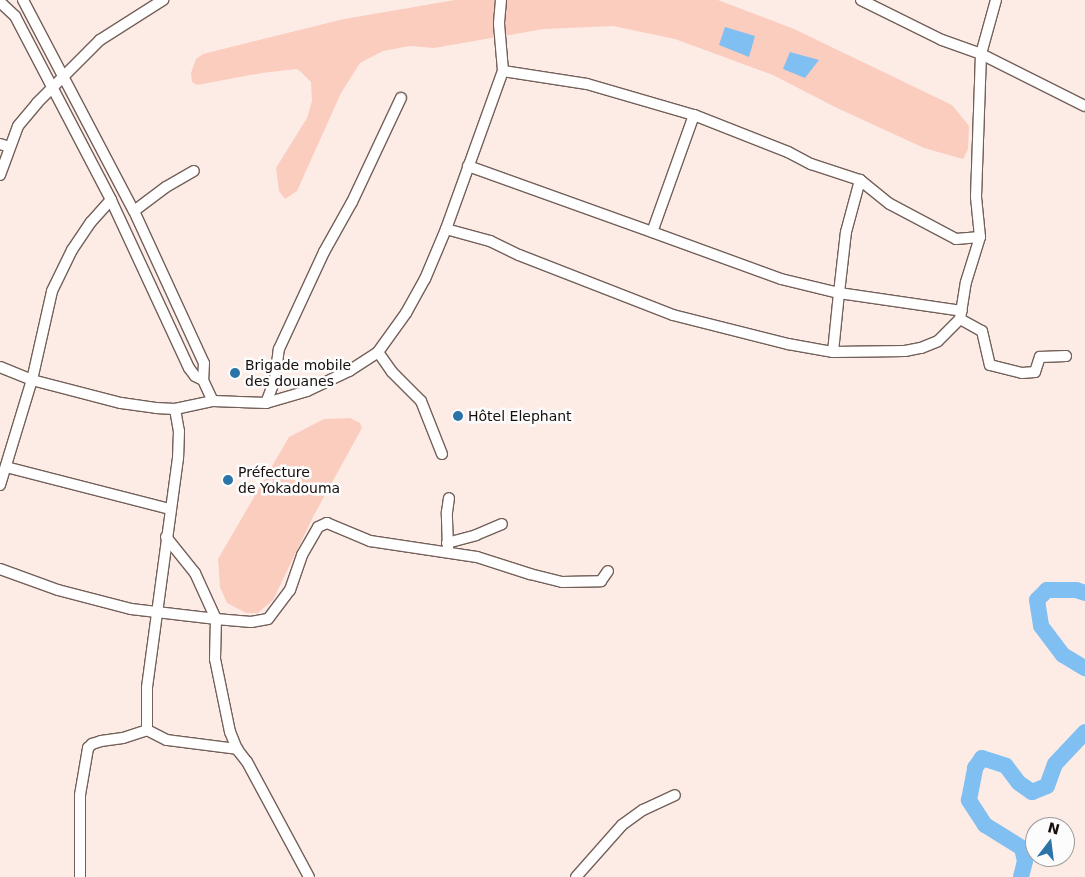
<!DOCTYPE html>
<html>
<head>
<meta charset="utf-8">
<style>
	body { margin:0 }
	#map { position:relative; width:1085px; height:877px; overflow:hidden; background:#fdebe5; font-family:"DejaVu Sans",sans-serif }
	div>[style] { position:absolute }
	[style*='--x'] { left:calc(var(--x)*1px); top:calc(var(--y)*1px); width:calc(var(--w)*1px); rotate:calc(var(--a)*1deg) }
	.green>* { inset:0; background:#fbcdbf }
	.water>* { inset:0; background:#7fbff1 }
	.river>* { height:16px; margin:-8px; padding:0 8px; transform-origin:8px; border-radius:8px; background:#7fbff1 }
	.roads { filter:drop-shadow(1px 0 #73605a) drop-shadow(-1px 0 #73605a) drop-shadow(0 1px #73605a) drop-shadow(0 -1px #73605a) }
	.minor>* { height:10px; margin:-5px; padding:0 5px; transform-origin:5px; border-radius:5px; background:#fff }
	.dots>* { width:14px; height:14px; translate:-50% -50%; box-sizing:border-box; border:2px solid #fcfcfc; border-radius:50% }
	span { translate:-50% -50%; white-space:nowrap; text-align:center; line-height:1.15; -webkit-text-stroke:5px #fcfcfc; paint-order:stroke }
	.poi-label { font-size:14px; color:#160f0d }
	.left { translate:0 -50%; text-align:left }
	.north { position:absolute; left:1025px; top:817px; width:50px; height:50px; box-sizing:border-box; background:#fcfcfc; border:1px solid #a09d9c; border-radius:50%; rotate:15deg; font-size:14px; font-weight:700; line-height:20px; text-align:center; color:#160f0d }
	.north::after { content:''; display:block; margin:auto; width:18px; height:22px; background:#2a74a8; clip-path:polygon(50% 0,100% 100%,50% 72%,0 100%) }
</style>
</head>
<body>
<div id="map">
	<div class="green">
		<div style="clip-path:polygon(455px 0,718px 0,794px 29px,952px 105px,969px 126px,968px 149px,963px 159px,924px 148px,835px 107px,773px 75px,675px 39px,613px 26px,544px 29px,434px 48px,410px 46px,383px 51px,360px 63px,341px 93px,297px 191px,285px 199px,279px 191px,276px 168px,307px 118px,312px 101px,311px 82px,300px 71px,296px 69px,262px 73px,197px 85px,192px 82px,191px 73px,196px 59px,203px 54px,344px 19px)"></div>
		<div style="clip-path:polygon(350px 418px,360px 423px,362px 428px,314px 515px,273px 600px,258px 613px,246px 613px,227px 603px,220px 587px,218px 559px,289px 437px,324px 419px)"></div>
	</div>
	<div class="water">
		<div style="clip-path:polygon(725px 27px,755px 36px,749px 57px,719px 45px)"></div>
		<div style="clip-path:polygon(790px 52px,819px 60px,805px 78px,783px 69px)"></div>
	</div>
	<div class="river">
		<div style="--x:1085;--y:593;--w:9;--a:-162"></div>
		<div style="--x:1076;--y:590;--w:29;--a:180"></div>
		<div style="--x:1047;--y:590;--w:14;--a:135"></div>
		<div style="--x:1037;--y:600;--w:26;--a:81"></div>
		<div style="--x:1041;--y:626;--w:36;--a:53"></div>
		<div style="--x:1063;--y:655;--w:26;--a:31"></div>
		<div style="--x:1021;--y:877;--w:16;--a:-76"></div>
		<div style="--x:1025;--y:861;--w:13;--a:-103"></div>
		<div style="--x:1022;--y:848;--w:44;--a:-148.1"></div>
		<div style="--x:985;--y:825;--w:30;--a:-123"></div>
		<div style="--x:969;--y:800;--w:33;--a:-79"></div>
		<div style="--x:975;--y:768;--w:12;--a:-55"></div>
		<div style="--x:982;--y:758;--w:25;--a:18"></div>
		<div style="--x:1006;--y:766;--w:21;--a:53"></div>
		<div style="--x:1019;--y:783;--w:16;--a:35"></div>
		<div style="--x:1032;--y:792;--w:16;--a:-22"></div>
		<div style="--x:1047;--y:786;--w:23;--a:-70"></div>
		<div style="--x:1055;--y:764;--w:44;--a:-46.8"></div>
	</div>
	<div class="roads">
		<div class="minor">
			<div style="--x:23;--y:0;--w:238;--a:62.3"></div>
			<div style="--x:134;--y:211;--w:167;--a:65.3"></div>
			<div style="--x:204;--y:363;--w:17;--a:93"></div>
			<div style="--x:203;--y:380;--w:23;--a:65"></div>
			<div style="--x:501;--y:0;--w:24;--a:95"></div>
			<div style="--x:499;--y:24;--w:47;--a:85.1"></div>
			<div style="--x:861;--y:0;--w:90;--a:26.3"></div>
			<div style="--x:942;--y:40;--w:41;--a:19.7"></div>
			<div style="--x:981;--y:54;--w:116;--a:26.6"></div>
			<div style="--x:0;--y:2;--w:21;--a:43"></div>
			<div style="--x:15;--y:16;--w:208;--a:62.4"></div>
			<div style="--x:111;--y:200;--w:185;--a:65.1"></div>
			<div style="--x:189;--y:368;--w:10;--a:53"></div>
			<div style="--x:195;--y:376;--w:9;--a:27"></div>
			<div style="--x:694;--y:115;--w:124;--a:109.7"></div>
			<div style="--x:652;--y:232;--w:137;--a:20"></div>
			<div style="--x:781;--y:279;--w:60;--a:13.6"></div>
			<div style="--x:839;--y:293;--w:61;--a:-83.5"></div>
			<div style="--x:846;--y:232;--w:54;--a:-74.9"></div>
			<div style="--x:0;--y:144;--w:10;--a:17"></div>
			<div style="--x:468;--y:166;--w:195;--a:19.7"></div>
			<div style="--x:0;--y:175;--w:52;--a:-69.8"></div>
			<div style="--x:18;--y:126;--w:30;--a:-50"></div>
			<div style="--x:37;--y:103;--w:89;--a:-45"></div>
			<div style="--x:100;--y:40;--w:75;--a:-32.4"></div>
			<div style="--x:134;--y:211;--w:40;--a:-37"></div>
			<div style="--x:166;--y:187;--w:32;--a:-30"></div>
			<div style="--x:446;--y:229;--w:168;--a:-70.2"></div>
			<div style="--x:503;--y:71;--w:85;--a:8.8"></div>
			<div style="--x:587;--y:84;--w:111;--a:16.2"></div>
			<div style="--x:694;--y:115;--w:101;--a:21.5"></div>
			<div style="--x:788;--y:152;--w:26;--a:28"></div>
			<div style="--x:811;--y:164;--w:52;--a:18.1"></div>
			<div style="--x:860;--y:180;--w:38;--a:39"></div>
			<div style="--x:890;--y:204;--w:75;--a:27.9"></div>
			<div style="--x:956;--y:239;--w:24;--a:-5"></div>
			<div style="--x:960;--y:319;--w:25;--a:29"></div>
			<div style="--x:982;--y:331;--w:35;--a:77"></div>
			<div style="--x:990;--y:365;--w:33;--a:14"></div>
			<div style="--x:1022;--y:373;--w:13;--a:-4"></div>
			<div style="--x:1035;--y:372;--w:16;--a:-72"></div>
			<div style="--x:1040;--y:357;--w:26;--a:-2"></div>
			<div style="--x:378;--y:352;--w:24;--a:55"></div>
			<div style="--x:392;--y:372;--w:41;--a:45"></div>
			<div style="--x:421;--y:401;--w:57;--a:68.4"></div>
			<div style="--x:833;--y:352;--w:59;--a:-84.2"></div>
			<div style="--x:839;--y:293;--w:124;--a:8.3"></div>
			<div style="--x:0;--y:367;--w:35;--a:22"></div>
			<div style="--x:32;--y:380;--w:92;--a:14.5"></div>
			<div style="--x:121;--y:403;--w:35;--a:8"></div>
			<div style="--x:156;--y:408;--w:19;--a:3"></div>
			<div style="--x:175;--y:409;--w:39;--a:-12"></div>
			<div style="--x:213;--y:401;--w:53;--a:2.2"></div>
			<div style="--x:266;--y:403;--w:43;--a:-16.3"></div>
			<div style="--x:307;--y:391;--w:47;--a:-25.5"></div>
			<div style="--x:349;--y:371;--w:35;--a:-33"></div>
			<div style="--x:378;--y:352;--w:48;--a:-54.3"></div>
			<div style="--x:406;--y:313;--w:39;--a:-61"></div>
			<div style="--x:425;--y:279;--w:54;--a:-67.2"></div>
			<div style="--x:446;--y:229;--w:46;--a:15.3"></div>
			<div style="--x:490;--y:241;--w:32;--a:26"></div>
			<div style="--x:519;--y:255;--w:165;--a:21.3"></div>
			<div style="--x:673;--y:315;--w:119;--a:14.2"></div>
			<div style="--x:788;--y:344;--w:46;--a:10.1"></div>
			<div style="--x:833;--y:352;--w:72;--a:-0.8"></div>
			<div style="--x:905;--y:351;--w:16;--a:-11"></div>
			<div style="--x:921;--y:348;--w:18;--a:-22"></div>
			<div style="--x:938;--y:341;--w:31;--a:-45"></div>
			<div style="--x:960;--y:319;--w:37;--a:-81"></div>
			<div style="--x:966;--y:282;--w:47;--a:-72.7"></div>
			<div style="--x:980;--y:237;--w:40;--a:-95.7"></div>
			<div style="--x:976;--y:197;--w:143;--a:-88"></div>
			<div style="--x:981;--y:54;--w:56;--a:-74.5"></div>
			<div style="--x:266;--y:403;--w:25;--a:-69"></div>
			<div style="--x:275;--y:380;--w:31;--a:-83"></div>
			<div style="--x:279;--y:349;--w:107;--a:-65.1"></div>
			<div style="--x:324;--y:252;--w:57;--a:-60.8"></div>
			<div style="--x:352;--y:202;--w:115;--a:-64.8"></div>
			<div style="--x:175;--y:409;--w:22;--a:80"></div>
			<div style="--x:179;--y:431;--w:27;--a:92"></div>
			<div style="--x:178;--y:458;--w:232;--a:97.7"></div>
			<div style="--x:147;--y:688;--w:42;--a:90"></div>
			<div style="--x:147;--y:730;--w:22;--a:27"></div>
			<div style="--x:167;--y:740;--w:71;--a:7.3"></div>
			<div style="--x:6;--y:467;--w:169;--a:14.4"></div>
			<div style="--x:0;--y:485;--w:110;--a:-73.1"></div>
			<div style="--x:32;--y:380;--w:91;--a:-77.3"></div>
			<div style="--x:52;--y:291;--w:46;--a:-64"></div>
			<div style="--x:72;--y:250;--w:34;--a:-56"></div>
			<div style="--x:91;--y:222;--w:30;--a:-48"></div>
			<div style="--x:166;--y:537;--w:46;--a:51.1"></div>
			<div style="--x:195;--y:573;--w:51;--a:65.5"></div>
			<div style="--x:447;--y:543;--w:30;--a:-15"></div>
			<div style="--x:476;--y:535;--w:28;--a:-23"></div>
			<div style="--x:448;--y:548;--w:36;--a:-92"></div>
			<div style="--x:447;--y:512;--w:14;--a:-82"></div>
			<div style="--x:0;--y:569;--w:62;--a:19.9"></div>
			<div style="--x:58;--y:590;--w:75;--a:14.6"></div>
			<div style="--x:131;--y:609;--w:86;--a:6.7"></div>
			<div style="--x:80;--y:877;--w:82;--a:-90"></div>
			<div style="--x:80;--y:795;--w:48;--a:-80.3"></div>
			<div style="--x:88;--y:748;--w:6;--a:-45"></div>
			<div style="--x:92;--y:744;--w:9;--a:-18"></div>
			<div style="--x:101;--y:741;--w:22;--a:-8"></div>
			<div style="--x:123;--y:738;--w:25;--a:-18"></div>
			<div style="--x:309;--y:877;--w:131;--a:-118.3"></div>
			<div style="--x:247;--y:762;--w:16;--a:-128"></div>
			<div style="--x:237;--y:749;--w:18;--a:-112"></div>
			<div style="--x:230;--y:732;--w:75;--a:-101.6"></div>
			<div style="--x:215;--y:659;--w:40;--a:-88.6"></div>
			<div style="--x:216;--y:619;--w:35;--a:5"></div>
			<div style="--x:251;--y:622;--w:17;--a:-10"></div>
			<div style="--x:268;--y:619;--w:36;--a:-53"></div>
			<div style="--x:290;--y:590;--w:37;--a:-71"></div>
			<div style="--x:302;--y:555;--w:32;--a:-60"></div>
			<div style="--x:318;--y:527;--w:10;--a:-24"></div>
			<div style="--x:327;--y:523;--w:47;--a:22.7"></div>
			<div style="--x:370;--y:541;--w:108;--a:8.5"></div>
			<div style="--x:477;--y:557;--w:56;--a:17.8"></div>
			<div style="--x:530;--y:574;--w:33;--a:14"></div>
			<div style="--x:562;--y:582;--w:39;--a:-1"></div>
			<div style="--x:601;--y:581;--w:12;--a:-55"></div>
			<div style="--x:576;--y:877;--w:69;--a:-48.5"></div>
			<div style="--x:622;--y:825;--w:26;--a:-36"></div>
			<div style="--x:643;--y:810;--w:35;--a:-25"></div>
		</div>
	</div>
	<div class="dots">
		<div style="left:235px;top:373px;background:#2a74a8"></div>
		<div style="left:458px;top:416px;background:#2a74a8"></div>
		<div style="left:228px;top:480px;background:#2a74a8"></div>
	</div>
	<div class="poi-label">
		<span class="left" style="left:245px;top:373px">Brigade mobile<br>des douanes</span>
		<span class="left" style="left:468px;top:416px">Hôtel Elephant</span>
		<span class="left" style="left:238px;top:480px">Préfecture<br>de Yokadouma</span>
	</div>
	<div class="north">N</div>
</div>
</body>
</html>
